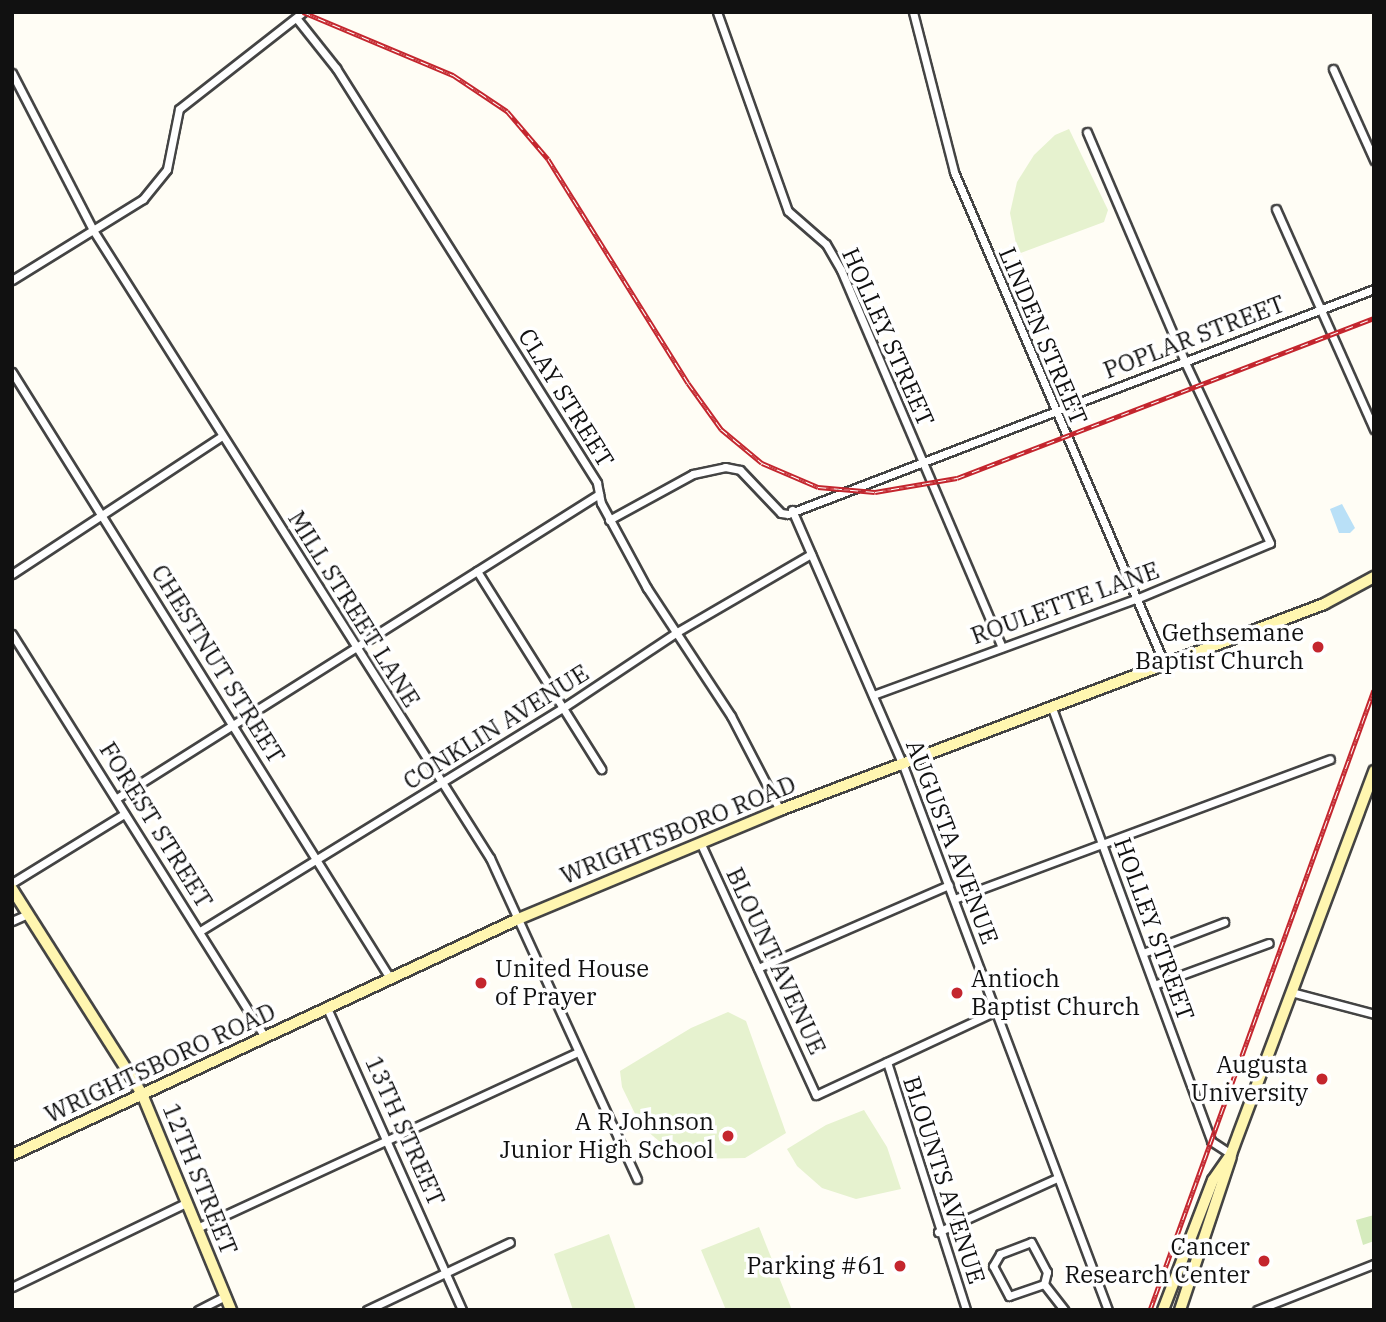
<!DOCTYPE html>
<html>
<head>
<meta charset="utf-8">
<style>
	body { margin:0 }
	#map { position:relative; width:1386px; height:1322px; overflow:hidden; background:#fffdf5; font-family:"IBM Plex Serif",serif }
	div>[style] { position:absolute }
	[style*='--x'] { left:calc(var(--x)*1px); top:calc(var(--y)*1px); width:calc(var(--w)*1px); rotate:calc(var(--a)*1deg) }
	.green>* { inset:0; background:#d5ebbd }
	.pitch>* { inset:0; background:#e6f2cf }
	.water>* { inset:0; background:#b9e0f7 }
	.roads { filter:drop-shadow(2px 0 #444) drop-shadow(-2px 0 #444) drop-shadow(0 2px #444) drop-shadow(0 -2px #444) }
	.street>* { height:7px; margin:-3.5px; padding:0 3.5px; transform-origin:3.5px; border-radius:3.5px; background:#fff }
	.secondary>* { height:10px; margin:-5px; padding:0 5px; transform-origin:5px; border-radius:5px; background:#fff6b0 }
	.rail>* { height:5px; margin-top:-2.5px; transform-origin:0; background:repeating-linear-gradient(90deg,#fff 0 8px,#c4262e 0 16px); box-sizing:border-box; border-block:2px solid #c4262e }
	.dots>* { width:19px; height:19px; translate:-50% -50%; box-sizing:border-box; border:4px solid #fff; border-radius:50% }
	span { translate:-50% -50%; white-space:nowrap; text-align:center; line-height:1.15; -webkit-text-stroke:7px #fff; paint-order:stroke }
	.street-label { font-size:24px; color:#111 }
	.poi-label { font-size:24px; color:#111 }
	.right { translate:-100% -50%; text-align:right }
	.left { translate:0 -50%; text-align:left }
	.frame { position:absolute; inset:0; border:14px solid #111; pointer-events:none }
</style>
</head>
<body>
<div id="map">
	<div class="green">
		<div style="clip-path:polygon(1374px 1215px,1374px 1241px,1363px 1245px,1356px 1220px)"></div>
	</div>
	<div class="pitch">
		<div style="clip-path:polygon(1069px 129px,1108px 210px,1104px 222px,1018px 254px,1010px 213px,1017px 182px,1034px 155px,1055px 135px)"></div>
		<div style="clip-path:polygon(728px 1012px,746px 1021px,786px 1133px,745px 1158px,693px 1159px,665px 1146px,641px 1126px,622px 1087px,620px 1071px,691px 1028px)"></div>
		<div style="clip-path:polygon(864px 1110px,887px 1147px,901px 1189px,856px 1199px,822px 1188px,797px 1166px,787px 1149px,826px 1125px)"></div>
		<div style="clip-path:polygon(759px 1227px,792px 1310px,726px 1310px,701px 1250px)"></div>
		<div style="clip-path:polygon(609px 1234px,636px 1310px,573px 1310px,554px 1254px)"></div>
	</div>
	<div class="water">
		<div style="clip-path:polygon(1342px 504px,1355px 528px,1350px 533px,1339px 533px,1330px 509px)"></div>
	</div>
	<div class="roads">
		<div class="street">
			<div style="--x:717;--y:12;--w:211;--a:70.4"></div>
			<div style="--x:788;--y:211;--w:50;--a:41"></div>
			<div style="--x:826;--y:244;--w:30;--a:60"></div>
			<div style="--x:841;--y:270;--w:410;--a:66.9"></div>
			<div style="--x:913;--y:12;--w:165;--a:75.6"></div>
			<div style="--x:954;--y:172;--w:536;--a:66.83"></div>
			<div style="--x:297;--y:19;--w:63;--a:51.5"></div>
			<div style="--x:336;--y:68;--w:490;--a:57.8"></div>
			<div style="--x:597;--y:483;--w:20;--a:79"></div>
			<div style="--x:601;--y:503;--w:97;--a:61.6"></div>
			<div style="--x:647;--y:588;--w:153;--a:56.7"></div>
			<div style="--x:731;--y:716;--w:106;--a:62.5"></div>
			<div style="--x:1333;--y:69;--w:100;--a:65.7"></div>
			<div style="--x:12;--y:73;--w:177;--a:62.7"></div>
			<div style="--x:93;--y:230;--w:743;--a:57.7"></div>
			<div style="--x:490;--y:858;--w:353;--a:65.4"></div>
			<div style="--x:1276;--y:209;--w:241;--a:66"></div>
			<div style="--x:12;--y:280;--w:154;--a:-31.7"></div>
			<div style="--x:143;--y:199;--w:38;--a:-51"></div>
			<div style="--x:167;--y:169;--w:61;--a:-78.7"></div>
			<div style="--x:179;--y:109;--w:157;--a:-38"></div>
			<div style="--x:12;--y:372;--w:714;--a:58.05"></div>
			<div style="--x:792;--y:510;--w:278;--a:66.5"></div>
			<div style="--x:903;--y:765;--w:582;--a:69.39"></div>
			<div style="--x:609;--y:520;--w:96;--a:-28.7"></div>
			<div style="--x:693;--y:474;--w:33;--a:-12"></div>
			<div style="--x:725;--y:467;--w:15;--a:11"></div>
			<div style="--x:740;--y:470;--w:59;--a:46.4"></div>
			<div style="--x:781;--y:513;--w:7;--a:8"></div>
			<div style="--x:788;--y:514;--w:628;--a:-21"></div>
			<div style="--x:477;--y:571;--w:234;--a:57.9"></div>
			<div style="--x:12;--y:574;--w:251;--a:-33.3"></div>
			<div style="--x:12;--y:634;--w:476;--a:57.9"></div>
			<div style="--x:873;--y:695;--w:280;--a:-20.1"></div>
			<div style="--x:1136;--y:599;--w:145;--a:-22.7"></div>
			<div style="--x:1270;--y:543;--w:200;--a:-115.2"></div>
			<div style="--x:1185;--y:362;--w:250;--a:-113.1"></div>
			<div style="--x:1052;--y:708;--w:461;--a:69.8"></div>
			<div style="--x:1211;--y:1141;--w:24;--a:33"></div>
			<div style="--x:117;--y:798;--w:570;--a:-32.24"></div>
			<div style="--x:700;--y:842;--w:278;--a:65.4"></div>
			<div style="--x:816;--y:1095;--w:199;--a:-25"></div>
			<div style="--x:12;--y:883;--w:132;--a:-31.6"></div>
			<div style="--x:954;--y:899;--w:401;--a:-20.4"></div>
			<div style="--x:12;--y:921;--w:17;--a:-24"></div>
			<div style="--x:200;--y:931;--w:426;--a:-31.6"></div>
			<div style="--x:563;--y:708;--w:137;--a:-33.7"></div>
			<div style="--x:677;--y:632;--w:155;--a:-30.2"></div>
			<div style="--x:1143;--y:953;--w:87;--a:-20.9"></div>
			<div style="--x:758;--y:968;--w:208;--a:-23.5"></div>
			<div style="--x:1154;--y:985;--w:122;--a:-20.1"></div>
			<div style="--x:1291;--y:992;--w:86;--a:14.8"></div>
			<div style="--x:327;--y:1008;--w:331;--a:65.9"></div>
			<div style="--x:887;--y:1062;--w:260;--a:72.3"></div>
			<div style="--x:197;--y:1228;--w:417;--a:-24.8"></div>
			<div style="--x:938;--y:1232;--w:131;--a:-24.4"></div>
			<div style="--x:1044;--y:1284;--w:37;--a:161"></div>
			<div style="--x:1009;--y:1296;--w:34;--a:-118"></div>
			<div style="--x:993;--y:1266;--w:14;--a:-60"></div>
			<div style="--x:1000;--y:1254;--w:33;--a:-21"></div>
			<div style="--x:1031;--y:1242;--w:34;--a:62"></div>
			<div style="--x:1047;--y:1272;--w:12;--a:104"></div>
			<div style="--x:1044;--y:1284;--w:33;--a:52"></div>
			<div style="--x:12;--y:1287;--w:193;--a:-25.8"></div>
			<div style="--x:198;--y:1310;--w:31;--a:-27"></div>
			<div style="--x:367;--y:1310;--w:158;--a:-25.4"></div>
			<div style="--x:1257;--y:1310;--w:126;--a:-21.5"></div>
		</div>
		<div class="secondary">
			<div style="--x:12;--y:889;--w:243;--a:57.6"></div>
			<div style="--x:142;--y:1094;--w:234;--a:67.6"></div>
			<div style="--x:12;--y:1155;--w:556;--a:-25"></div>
			<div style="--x:516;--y:920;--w:286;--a:-22.6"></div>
			<div style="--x:780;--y:810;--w:582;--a:-20.74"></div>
			<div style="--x:1324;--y:604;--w:57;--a:-28.4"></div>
			<div style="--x:1163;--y:1310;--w:139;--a:-69"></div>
			<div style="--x:1213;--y:1180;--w:32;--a:-55"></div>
			<div style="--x:1231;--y:1154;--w:409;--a:-69.5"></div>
			<div style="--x:1180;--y:1310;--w:161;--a:-71.6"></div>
		</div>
	</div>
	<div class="rail">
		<div style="--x:303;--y:12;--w:163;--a:22.8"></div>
		<div style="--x:453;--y:75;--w:65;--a:33.7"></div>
		<div style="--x:507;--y:111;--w:63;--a:49.5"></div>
		<div style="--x:548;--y:159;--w:264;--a:58"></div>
		<div style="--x:688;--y:383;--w:57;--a:54.3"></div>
		<div style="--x:721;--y:429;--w:53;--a:39.7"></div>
		<div style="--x:762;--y:463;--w:61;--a:23.2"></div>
		<div style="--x:818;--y:487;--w:57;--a:5"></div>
		<div style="--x:875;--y:492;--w:83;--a:-9.7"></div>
		<div style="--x:957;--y:478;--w:447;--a:-21"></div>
		<div style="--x:1150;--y:1310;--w:659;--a:-70.14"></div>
	</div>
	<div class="dots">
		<div style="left:1318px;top:647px;background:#c4262e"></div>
		<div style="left:481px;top:983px;background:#c4262e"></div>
		<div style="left:957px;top:993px;background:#c4262e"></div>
		<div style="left:1322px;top:1079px;background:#c4262e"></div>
		<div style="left:728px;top:1136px;background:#c4262e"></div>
		<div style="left:1264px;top:1261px;background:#c4262e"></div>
		<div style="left:900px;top:1266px;background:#c4262e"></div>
	</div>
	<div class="street-label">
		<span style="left:1043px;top:336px;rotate:67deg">LINDEN STREET</span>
		<span style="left:888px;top:337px;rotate:66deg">HOLLEY STREET</span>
		<span style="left:1194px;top:337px;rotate:-21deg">POPLAR STREET</span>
		<span style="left:566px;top:398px;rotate:58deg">CLAY STREET</span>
		<span style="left:1065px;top:603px;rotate:-20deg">ROULETTE LANE</span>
		<span style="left:354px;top:609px;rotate:58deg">MILL STREET LANE</span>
		<span style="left:218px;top:664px;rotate:58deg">CHESTNUT STREET</span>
		<span style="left:496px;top:727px;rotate:-32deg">CONKLIN AVENUE</span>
		<span style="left:156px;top:825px;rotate:58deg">FOREST STREET</span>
		<span style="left:678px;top:830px;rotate:-22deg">WRIGHTSBORO ROAD</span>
		<span style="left:952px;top:842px;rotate:69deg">AUGUSTA AVENUE</span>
		<span style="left:1154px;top:929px;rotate:70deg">HOLLEY STREET</span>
		<span style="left:776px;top:961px;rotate:65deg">BLOUNT AVENUE</span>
		<span style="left:160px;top:1063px;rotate:-25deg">WRIGHTSBORO ROAD</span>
		<span style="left:405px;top:1131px;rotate:66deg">13TH STREET</span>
		<span style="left:200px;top:1179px;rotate:68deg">12TH STREET</span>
		<span style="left:944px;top:1180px;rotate:72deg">BLOUNTS AVENUE</span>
	</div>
	<div class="poi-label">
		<span class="right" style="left:1304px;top:647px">Gethsemane<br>Baptist Church</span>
		<span class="left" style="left:495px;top:983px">United House<br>of Prayer</span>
		<span class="left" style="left:971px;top:993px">Antioch<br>Baptist Church</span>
		<span class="right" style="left:1308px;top:1079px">Augusta<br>University</span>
		<span class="right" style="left:714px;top:1136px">A R Johnson<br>Junior High School</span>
		<span class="right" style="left:1250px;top:1261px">Cancer<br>Research Center</span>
		<span class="right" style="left:886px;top:1266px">Parking #61</span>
	</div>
	<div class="frame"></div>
</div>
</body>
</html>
